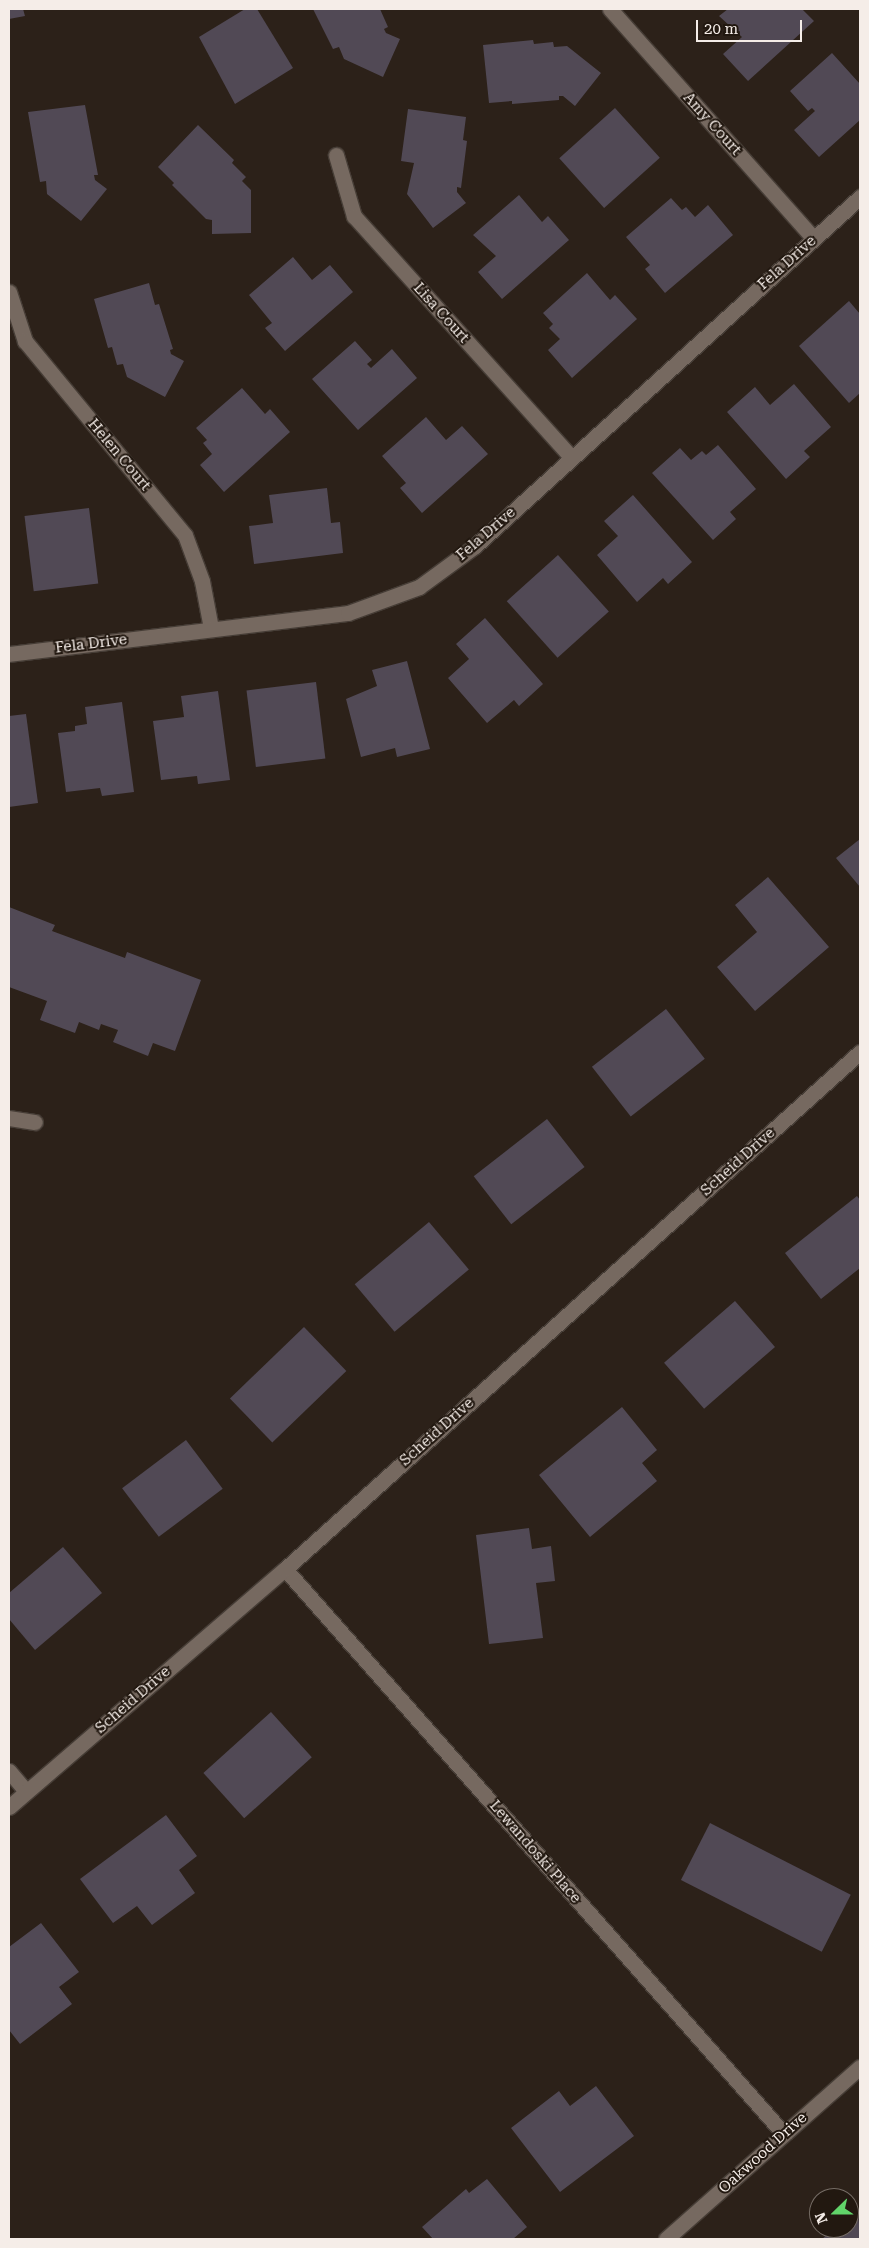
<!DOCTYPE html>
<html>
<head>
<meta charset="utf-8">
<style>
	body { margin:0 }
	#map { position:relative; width:869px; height:2248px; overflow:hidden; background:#2c2119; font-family:"Roboto Serif",serif }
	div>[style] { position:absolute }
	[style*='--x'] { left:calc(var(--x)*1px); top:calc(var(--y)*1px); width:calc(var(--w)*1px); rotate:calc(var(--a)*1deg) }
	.building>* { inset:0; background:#514955; transform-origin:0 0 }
	.roads { filter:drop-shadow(1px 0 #463d36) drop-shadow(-1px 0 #463d36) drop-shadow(0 1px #463d36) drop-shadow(0 -1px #463d36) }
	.street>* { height:15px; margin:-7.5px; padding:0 7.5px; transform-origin:7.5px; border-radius:7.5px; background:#766960 }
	span { translate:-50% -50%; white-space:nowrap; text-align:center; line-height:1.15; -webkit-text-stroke:4px #221810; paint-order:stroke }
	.street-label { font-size:15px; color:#f5ede8 }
	.frame { position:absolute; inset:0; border:10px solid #f5ede8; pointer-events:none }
	.north { position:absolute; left:809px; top:2188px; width:50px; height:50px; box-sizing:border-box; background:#221810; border:1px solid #766d66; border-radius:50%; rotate:248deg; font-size:14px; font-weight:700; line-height:20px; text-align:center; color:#f5ede8 }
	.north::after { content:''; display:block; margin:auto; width:18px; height:22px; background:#61d46a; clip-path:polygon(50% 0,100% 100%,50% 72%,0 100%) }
	.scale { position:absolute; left:696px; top:20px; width:106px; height:22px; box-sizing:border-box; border:2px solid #f5ede8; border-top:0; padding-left:6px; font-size:15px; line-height:18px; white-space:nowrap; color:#f5ede8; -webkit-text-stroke:4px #221810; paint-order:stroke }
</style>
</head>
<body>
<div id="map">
	<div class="building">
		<div style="clip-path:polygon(9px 9px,23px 9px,25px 16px,9px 19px)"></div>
		<div style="clip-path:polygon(245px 9px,257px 9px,293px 68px,235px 104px,199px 37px)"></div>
		<div style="clip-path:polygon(313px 9px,380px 9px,388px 27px,384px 29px,386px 33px,400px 39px,383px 77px,344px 59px,339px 47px,333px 49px)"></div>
		<div style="clip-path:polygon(728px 9px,802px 9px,814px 21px,748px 81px,723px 54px,742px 37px,719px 16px)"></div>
		<div style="clip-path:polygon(533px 40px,534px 44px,553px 42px,554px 47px,567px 46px,601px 73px,575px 106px,563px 96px,559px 96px,559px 100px,512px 104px,512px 101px,489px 103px,483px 45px)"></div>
		<div style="clip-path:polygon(832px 53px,860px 84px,860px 120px,819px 157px,794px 130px,815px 111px,812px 108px,808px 111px,790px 91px)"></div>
		<div style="clip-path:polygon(85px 105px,98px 175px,94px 175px,95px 180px,107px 189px,81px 221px,47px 194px,46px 181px,40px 182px,28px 112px)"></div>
		<div style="left:615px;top:108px;width:67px;height:75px;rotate:48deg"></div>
		<div style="clip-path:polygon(408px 109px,466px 117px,463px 140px,467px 141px,461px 188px,457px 187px,457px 192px,466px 203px,433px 228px,407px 194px,414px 163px,401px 161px)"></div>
		<div style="clip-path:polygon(198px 125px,234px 160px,232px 163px,246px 177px,242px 181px,251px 190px,251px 233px,212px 234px,212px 220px,206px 219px,172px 185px,174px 183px,158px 167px)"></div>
		<div style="clip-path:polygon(519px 195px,542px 222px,548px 216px,569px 240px,502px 299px,478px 272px,496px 256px,473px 235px)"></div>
		<div style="clip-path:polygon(671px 198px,682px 210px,686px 207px,695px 217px,708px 205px,733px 235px,665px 293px,645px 269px,650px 265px,626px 237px)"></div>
		<div style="clip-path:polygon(293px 257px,312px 280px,330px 265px,353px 292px,285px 351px,265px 328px,272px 323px,249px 295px)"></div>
		<div style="clip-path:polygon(587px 273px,610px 300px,615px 295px,637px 319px,572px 378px,548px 350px,560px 339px,549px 328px,553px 324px,543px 313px)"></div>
		<div style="clip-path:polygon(149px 283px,155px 305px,159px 304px,173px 349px,170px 350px,171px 354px,184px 361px,165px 397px,127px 377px,123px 364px,117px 365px,112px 347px,108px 348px,94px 299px)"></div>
		<div style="clip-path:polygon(849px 301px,860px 314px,860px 393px,849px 403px,799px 346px)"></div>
		<div style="clip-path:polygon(355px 341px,372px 360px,367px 364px,371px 368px,392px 349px,417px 378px,358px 430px,312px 379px)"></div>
		<div style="clip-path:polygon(794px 384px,831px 427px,804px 451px,810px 457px,786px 479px,727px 412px,755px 387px,770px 405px)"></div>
		<div style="clip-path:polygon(242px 388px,265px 414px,270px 409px,290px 432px,224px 492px,200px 465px,212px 454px,203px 443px,207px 440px,196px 428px)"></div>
		<div style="clip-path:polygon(426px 417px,446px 440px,462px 426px,488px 454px,422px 513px,400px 488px,406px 483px,382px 456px)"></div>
		<div style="clip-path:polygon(718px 445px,756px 489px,730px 512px,736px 519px,713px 540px,652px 473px,680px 448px,691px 460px,702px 451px,706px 455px)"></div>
		<div style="clip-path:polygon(327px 488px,331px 523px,340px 522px,343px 553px,254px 564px,249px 526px,273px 523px,269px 495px)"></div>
		<div style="clip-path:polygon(633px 495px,692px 562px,668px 584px,663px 578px,637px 602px,597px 555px,618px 536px,604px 521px)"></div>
		<div style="left:89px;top:508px;width:76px;height:65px;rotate:83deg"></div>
		<div style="left:558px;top:555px;width:76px;height:69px;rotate:48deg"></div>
		<div style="clip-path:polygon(485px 618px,543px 684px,519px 706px,514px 700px,487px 723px,448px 678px,469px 659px,456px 644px)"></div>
		<div style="clip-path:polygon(407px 661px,430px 749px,397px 757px,395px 748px,361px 757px,346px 699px,377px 686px,372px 670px)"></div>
		<div style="left:316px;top:682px;width:77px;height:70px;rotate:83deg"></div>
		<div style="clip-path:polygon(218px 691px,230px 780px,198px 784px,197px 776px,161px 780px,153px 721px,184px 717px,181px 696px)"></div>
		<div style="clip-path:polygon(122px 702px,134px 792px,102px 796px,100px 788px,66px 792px,58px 733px,75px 731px,75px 726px,87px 724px,85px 707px)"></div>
		<div style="clip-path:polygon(26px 714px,38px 803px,9px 807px,9px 716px)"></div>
		<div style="clip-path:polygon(860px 839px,860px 887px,836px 858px)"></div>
		<div style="clip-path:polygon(768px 877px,829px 947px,755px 1011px,717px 967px,757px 932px,735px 905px)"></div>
		<div style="clip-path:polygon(9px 907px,55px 925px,52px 931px,125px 958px,127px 952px,201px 980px,175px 1051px,153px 1043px,148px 1056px,113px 1042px,118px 1030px,101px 1024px,99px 1030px,79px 1022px,75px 1033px,40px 1020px,47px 1001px,9px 987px)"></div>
		<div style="left:666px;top:1009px;width:63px;height:94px;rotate:52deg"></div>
		<div style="left:547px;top:1119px;width:61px;height:93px;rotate:52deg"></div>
		<div style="clip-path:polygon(857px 1196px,860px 1200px,860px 1268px,821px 1299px,785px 1253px)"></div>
		<div style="left:429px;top:1222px;width:62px;height:97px;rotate:50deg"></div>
		<div style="left:735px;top:1301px;width:61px;height:94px;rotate:49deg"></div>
		<div style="left:304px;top:1327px;width:61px;height:103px;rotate:46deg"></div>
		<div style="clip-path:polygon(622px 1407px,657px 1450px,642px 1463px,657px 1481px,590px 1537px,539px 1475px)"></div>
		<div style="left:186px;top:1440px;width:61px;height:80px;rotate:53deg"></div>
		<div style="clip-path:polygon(529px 1528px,532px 1549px,551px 1546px,555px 1581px,536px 1583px,543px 1638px,489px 1644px,476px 1535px)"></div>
		<div style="clip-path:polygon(63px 1547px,102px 1593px,35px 1650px,9px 1619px,9px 1593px)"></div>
		<div style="left:271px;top:1712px;width:61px;height:91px;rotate:48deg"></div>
		<div style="clip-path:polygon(166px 1815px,197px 1856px,179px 1870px,195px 1893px,152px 1925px,137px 1906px,113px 1923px,80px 1879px)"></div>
		<div style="left:710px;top:1823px;width:158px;height:64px;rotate:27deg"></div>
		<div style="clip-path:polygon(41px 1923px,79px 1972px,59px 1987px,72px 2004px,20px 2044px,9px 2030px,9px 1947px)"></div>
		<div style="clip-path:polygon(596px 2086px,634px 2136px,560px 2192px,511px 2128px,559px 2091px,570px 2106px)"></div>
		<div style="clip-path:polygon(487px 2179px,527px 2227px,513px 2239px,433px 2239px,422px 2227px,466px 2189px,469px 2193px)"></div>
		<div style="clip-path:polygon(858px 2209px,860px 2239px,822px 2239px,835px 2228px,849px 2228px,849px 2216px)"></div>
	</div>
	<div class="roads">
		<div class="street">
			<div style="--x:610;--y:9;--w:307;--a:48.4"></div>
			<div style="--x:336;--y:155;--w:64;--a:73.6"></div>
			<div style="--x:354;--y:216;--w:324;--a:48"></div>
			<div style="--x:9;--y:292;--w:52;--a:71.9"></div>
			<div style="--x:25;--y:341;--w:251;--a:50.5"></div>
			<div style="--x:185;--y:535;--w:49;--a:69.7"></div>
			<div style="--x:202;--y:581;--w:48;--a:79.2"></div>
			<div style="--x:9;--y:654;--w:341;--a:-6.9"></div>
			<div style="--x:348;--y:613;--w:76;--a:-20.1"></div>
			<div style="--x:419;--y:587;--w:69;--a:-36.2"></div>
			<div style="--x:475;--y:546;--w:520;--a:-42.19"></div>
			<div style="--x:9;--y:1118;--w:26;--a:9"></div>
			<div style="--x:285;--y:1569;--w:754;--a:48.55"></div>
			<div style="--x:9;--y:1771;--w:26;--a:50"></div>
			<div style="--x:9;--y:1807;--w:364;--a:-40.8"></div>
			<div style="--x:285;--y:1569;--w:773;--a:-41.96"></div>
			<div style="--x:666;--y:2239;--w:259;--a:-41.6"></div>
		</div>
	</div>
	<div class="street-label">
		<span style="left:712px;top:124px;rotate:48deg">Amy Court</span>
		<span style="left:787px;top:263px;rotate:-42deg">Fela Drive</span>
		<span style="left:441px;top:313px;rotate:48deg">Lisa Court</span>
		<span style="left:119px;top:455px;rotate:50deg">Helen Court</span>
		<span style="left:486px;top:534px;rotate:-41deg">Fela Drive</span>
		<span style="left:91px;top:644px;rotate:-7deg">Fela Drive</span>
		<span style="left:738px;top:1162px;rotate:-42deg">Scheid Drive</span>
		<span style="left:437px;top:1432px;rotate:-42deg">Scheid Drive</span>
		<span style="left:133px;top:1700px;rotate:-41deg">Scheid Drive</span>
		<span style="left:535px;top:1852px;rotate:49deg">Lewandoski Place</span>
		<span style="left:763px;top:2153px;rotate:-42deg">Oakwood Drive</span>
	</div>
	<div class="frame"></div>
	<div class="north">N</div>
	<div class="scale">20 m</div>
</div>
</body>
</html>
